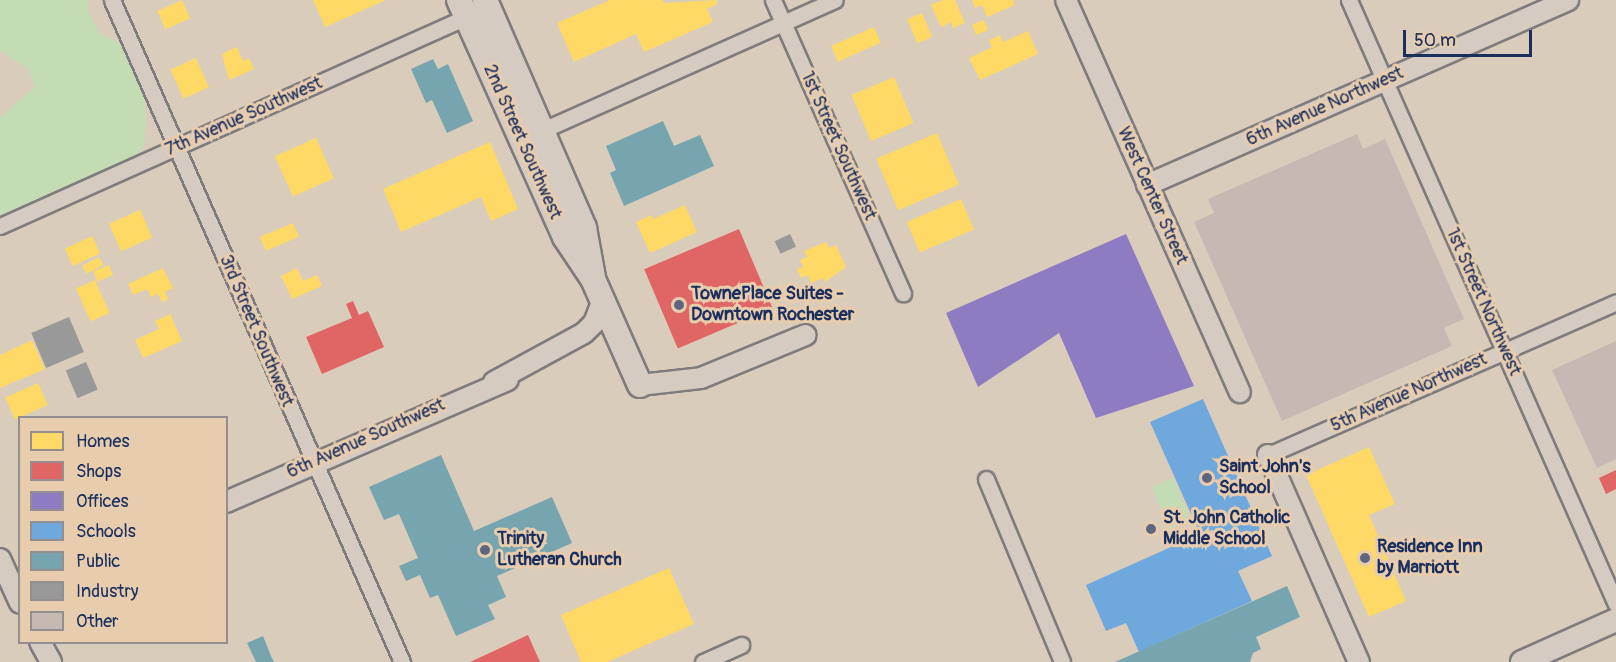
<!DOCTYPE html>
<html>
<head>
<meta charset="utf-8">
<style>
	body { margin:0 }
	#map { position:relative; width:1616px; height:662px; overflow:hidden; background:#daccbb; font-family:Pangolin,sans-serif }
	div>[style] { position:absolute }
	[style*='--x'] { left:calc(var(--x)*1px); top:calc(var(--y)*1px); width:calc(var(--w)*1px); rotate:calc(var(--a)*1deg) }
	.green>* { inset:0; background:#c3dcb3; transform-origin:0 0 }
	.homes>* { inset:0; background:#ffd966; transform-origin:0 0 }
	.shops>* { inset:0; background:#e06666; transform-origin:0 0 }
	.offices>* { inset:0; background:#8e7cc3 }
	.schools>* { inset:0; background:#6fa8dc }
	.public>* { inset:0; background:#76a5af }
	.industry>* { inset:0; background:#999; transform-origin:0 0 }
	.building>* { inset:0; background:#c6b9b4 }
	.roads { filter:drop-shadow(2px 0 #7d7b7c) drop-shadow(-2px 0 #7d7b7c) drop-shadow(0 2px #7d7b7c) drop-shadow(0 -2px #7d7b7c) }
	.minor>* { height:15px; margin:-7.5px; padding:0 7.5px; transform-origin:7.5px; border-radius:7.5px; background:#d5cbc0 }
	.tertiary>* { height:20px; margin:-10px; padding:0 10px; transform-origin:10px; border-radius:10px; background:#d5cbc0 }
	.secondary>* { height:22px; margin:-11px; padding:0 11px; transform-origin:11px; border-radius:11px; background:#d5cbc0 }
	.primary>* { height:24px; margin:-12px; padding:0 12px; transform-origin:12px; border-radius:12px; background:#d5cbc0 }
	.dots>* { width:16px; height:16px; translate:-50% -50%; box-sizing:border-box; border:3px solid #e7cdae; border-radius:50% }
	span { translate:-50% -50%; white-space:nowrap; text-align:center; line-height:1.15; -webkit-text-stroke:6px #e7cdae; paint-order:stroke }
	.street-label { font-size:18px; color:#1b2f5e }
	.poi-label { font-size:18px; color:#1b2f5e; font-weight:700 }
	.left { translate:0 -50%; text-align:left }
	.legend { position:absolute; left:18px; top:416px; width:210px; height:228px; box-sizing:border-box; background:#e7cdae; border:2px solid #958e8e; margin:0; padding:8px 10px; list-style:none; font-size:18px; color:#1b2f5e }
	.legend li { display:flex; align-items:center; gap:12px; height:30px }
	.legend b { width:30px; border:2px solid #958e8e }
	.scale { position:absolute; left:1403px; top:30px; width:129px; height:27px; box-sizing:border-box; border:3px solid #1b2f5e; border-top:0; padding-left:8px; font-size:18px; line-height:21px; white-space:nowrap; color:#1b2f5e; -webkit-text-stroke:4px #e7cdae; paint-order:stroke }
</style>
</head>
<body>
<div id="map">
	<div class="green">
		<div style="clip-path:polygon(0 0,88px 0,88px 11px,99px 33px,119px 43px,144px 89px,146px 119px,144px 147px,127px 163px,0 215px,0 117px,35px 87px,28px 69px,0 51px)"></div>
		<div style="left:1173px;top:478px;width:46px;height:23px;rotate:67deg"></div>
	</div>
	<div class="homes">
		<div style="left:182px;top:0;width:20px;height:27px;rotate:66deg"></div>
		<div style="clip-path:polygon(313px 0,386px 0,325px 27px)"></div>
		<div style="clip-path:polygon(610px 0,662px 0,664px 3px,716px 0,718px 4px,707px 9px,713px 22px,644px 52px,636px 34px,574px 62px,557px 23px)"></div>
		<div style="clip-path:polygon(943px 0,955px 0,965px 23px,953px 28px,951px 22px,941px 27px,931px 5px)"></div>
		<div style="clip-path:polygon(972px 0,1013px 0,1015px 5px,987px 17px,982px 5px,975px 8px)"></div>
		<div style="left:922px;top:13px;width:26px;height:16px;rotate:67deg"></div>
		<div style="left:984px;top:20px;width:11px;height:13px;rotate:68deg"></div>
		<div style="left:874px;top:27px;width:17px;height:47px;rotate:66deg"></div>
		<div style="clip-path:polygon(1028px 31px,1038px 54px,980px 80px,969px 58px,992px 47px,989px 40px,1000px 35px,1003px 42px)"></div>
		<div style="clip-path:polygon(237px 47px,243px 61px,249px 58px,254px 69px,229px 80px,222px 54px)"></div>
		<div style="left:196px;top:58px;width:32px;height:28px;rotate:66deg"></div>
		<div style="left:894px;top:77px;width:50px;height:46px;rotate:67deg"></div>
		<div style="left:937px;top:133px;width:56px;height:66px;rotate:67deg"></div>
		<div style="left:316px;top:138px;width:44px;height:45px;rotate:66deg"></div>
		<div style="clip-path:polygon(490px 142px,518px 209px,491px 221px,481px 197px,401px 232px,383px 189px)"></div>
		<div style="left:961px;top:199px;width:33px;height:59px;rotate:67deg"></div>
		<div style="clip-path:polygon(685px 205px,697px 232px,650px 253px,636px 222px,651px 215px,653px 219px)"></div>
		<div style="left:140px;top:210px;width:30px;height:34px;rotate:66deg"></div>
		<div style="left:293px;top:223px;width:15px;height:36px;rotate:67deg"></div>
		<div style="left:92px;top:236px;width:19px;height:30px;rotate:65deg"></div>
		<div style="clip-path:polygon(826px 242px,829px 248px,836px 245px,846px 267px,825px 282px,823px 278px,811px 283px,808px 275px,801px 278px,797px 269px,803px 267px,800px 260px,807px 257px,804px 251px)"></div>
		<div style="left:99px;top:257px;width:9px;height:19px;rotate:63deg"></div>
		<div style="left:109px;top:265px;width:11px;height:17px;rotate:68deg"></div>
		<div style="clip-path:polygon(163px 268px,173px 288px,165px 292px,168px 299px,162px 302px,158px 294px,151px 297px,147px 289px,133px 295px,128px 284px)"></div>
		<div style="clip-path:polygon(297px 268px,303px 281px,317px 275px,322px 286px,292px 299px,281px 276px)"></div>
		<div style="left:95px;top:280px;width:36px;height:21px;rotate:66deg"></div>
		<div style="clip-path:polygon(170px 314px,182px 341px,143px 358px,135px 340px,159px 329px,155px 321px)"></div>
		<div style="clip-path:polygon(32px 340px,45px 369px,0 388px,0 355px)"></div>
		<div style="left:38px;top:383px;width:24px;height:36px;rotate:66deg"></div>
		<div style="clip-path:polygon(1369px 447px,1395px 504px,1369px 515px,1406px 601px,1369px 617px,1306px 475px)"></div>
		<div style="clip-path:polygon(669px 568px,694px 624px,607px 662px,581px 662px,561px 615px)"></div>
	</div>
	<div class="shops">
		<div style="left:739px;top:229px;width:86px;height:103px;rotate:67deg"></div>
		<div style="clip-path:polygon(353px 301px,359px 315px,368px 311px,384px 347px,322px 374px,306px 337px,352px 318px,346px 304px)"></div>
		<div style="clip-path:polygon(1616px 470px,1616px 489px,1606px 494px,1599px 478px)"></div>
		<div style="clip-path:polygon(528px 635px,540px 662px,470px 662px)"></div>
	</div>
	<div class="offices">
		<div style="clip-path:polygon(1126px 234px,1194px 386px,1096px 418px,1059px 333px,978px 387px,946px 313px)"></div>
	</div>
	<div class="schools">
		<div style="clip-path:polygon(1203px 399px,1272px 556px,1238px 571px,1252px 601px,1139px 652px,1126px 623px,1106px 631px,1086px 585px,1200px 534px,1150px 422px)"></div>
	</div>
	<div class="public">
		<div style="clip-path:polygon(433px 59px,438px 69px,448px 64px,473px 121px,447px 133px,432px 100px,426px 103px,411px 69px)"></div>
		<div style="clip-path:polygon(663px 121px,674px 146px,700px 135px,714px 166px,624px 206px,610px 173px,616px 170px,606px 146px)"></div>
		<div style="clip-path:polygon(441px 455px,474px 531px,552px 497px,572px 543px,497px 576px,506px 597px,488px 605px,495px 619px,456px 636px,438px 595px,430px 598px,420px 575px,406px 581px,399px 566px,418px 558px,399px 514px,384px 520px,369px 487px)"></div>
		<div style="clip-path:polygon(1287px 586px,1300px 617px,1256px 637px,1261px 649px,1253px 653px,1250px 662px,1115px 662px)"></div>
		<div style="clip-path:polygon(263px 636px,271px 656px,274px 662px,256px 662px,247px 643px)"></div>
	</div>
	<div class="industry">
		<div style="left:790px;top:234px;width:14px;height:17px;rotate:65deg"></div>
		<div style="left:69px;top:317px;width:38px;height:41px;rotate:67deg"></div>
		<div style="left:86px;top:362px;width:30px;height:22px;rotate:67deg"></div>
	</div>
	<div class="building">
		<div style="clip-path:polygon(1357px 134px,1363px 149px,1385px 139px,1464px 319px,1444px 328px,1452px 346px,1282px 421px,1194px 222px,1214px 213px,1208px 199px)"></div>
		<div style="clip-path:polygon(1616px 341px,1616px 459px,1597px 468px,1552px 370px)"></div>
	</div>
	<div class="roads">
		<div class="minor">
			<div style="--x:112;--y:0;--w:723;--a:66.34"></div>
			<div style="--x:773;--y:0;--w:321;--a:66.1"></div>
			<div style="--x:1349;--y:0;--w:660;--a:66.15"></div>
			<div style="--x:536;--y:133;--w:327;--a:-24"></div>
			<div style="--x:0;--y:226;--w:521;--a:-24.15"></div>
			<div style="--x:1268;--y:455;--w:380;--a:-23.7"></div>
			<div style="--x:986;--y:479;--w:198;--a:67.4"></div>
			<div style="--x:703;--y:662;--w:42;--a:-24.1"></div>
		</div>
		<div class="tertiary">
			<div style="--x:1066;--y:0;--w:429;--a:66.1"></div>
			<div style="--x:1147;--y:185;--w:460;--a:-23.7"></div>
			<div style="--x:494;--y:382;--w:102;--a:-28.6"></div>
			<div style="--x:584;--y:333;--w:14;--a:-45"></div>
			<div style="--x:594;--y:323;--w:25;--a:-69"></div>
			<div style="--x:640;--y:385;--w:61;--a:-6.5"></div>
			<div style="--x:701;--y:378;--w:113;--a:-22.3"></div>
			<div style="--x:1268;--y:455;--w:226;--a:66.3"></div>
			<div style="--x:226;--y:502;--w:307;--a:-23.4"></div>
			<div style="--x:0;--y:559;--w:48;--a:65.6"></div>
			<div style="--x:40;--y:642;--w:23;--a:61"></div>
		</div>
		<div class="secondary">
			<div style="--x:1522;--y:662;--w:103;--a:-24.1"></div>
		</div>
		<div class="primary">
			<div style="--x:459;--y:0;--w:260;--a:65.9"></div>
			<div style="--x:565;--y:237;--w:50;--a:56.3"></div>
			<div style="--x:593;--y:279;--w:116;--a:66.1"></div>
			<div style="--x:485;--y:0;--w:249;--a:66.5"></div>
			<div style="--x:584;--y:228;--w:50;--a:79.6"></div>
		</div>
	</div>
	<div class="dots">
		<div style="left:679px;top:305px;background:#5e667f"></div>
		<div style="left:1207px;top:478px;background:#5e667f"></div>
		<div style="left:1151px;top:529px;background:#5e667f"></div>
		<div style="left:485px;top:550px;background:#5e667f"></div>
		<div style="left:1365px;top:558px;background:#5e667f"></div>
	</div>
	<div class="street-label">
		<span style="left:1325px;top:107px;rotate:-24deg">6th Avenue Northwest</span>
		<span style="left:244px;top:117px;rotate:-24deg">7th Avenue Southwest</span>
		<span style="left:522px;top:142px;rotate:66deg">2nd Street Southwest</span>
		<span style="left:838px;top:146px;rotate:66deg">1st Street Southwest</span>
		<span style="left:1152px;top:196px;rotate:66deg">West Center Street</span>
		<span style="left:1483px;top:302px;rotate:66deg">1st Street Northwest</span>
		<span style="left:256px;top:331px;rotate:67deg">3rd Street Southwest</span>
		<span style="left:1409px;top:393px;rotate:-24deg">5th Avenue Northwest</span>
		<span style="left:366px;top:439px;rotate:-24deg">6th Avenue Southwest</span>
	</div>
	<div class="poi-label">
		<span class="left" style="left:691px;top:305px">TownePlace Suites -<br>Downtown Rochester</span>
		<span class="left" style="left:1219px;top:478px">Saint John's<br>School</span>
		<span class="left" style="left:1163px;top:529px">St. John Catholic<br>Middle School</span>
		<span class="left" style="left:497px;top:550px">Trinity<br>Lutheran Church</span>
		<span class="left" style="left:1377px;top:558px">Residence Inn<br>by Marriott</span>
	</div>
	<ul class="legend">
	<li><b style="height:16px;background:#ffd966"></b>Homes</li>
	<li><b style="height:16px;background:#e06666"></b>Shops</li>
	<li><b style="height:16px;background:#8e7cc3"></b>Offices</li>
	<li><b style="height:16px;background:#6fa8dc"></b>Schools</li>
	<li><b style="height:16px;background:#76a5af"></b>Public</li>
	<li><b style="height:16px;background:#999"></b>Industry</li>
	<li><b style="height:16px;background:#c6b9b4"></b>Other</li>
	</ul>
	<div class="scale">50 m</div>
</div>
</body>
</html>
